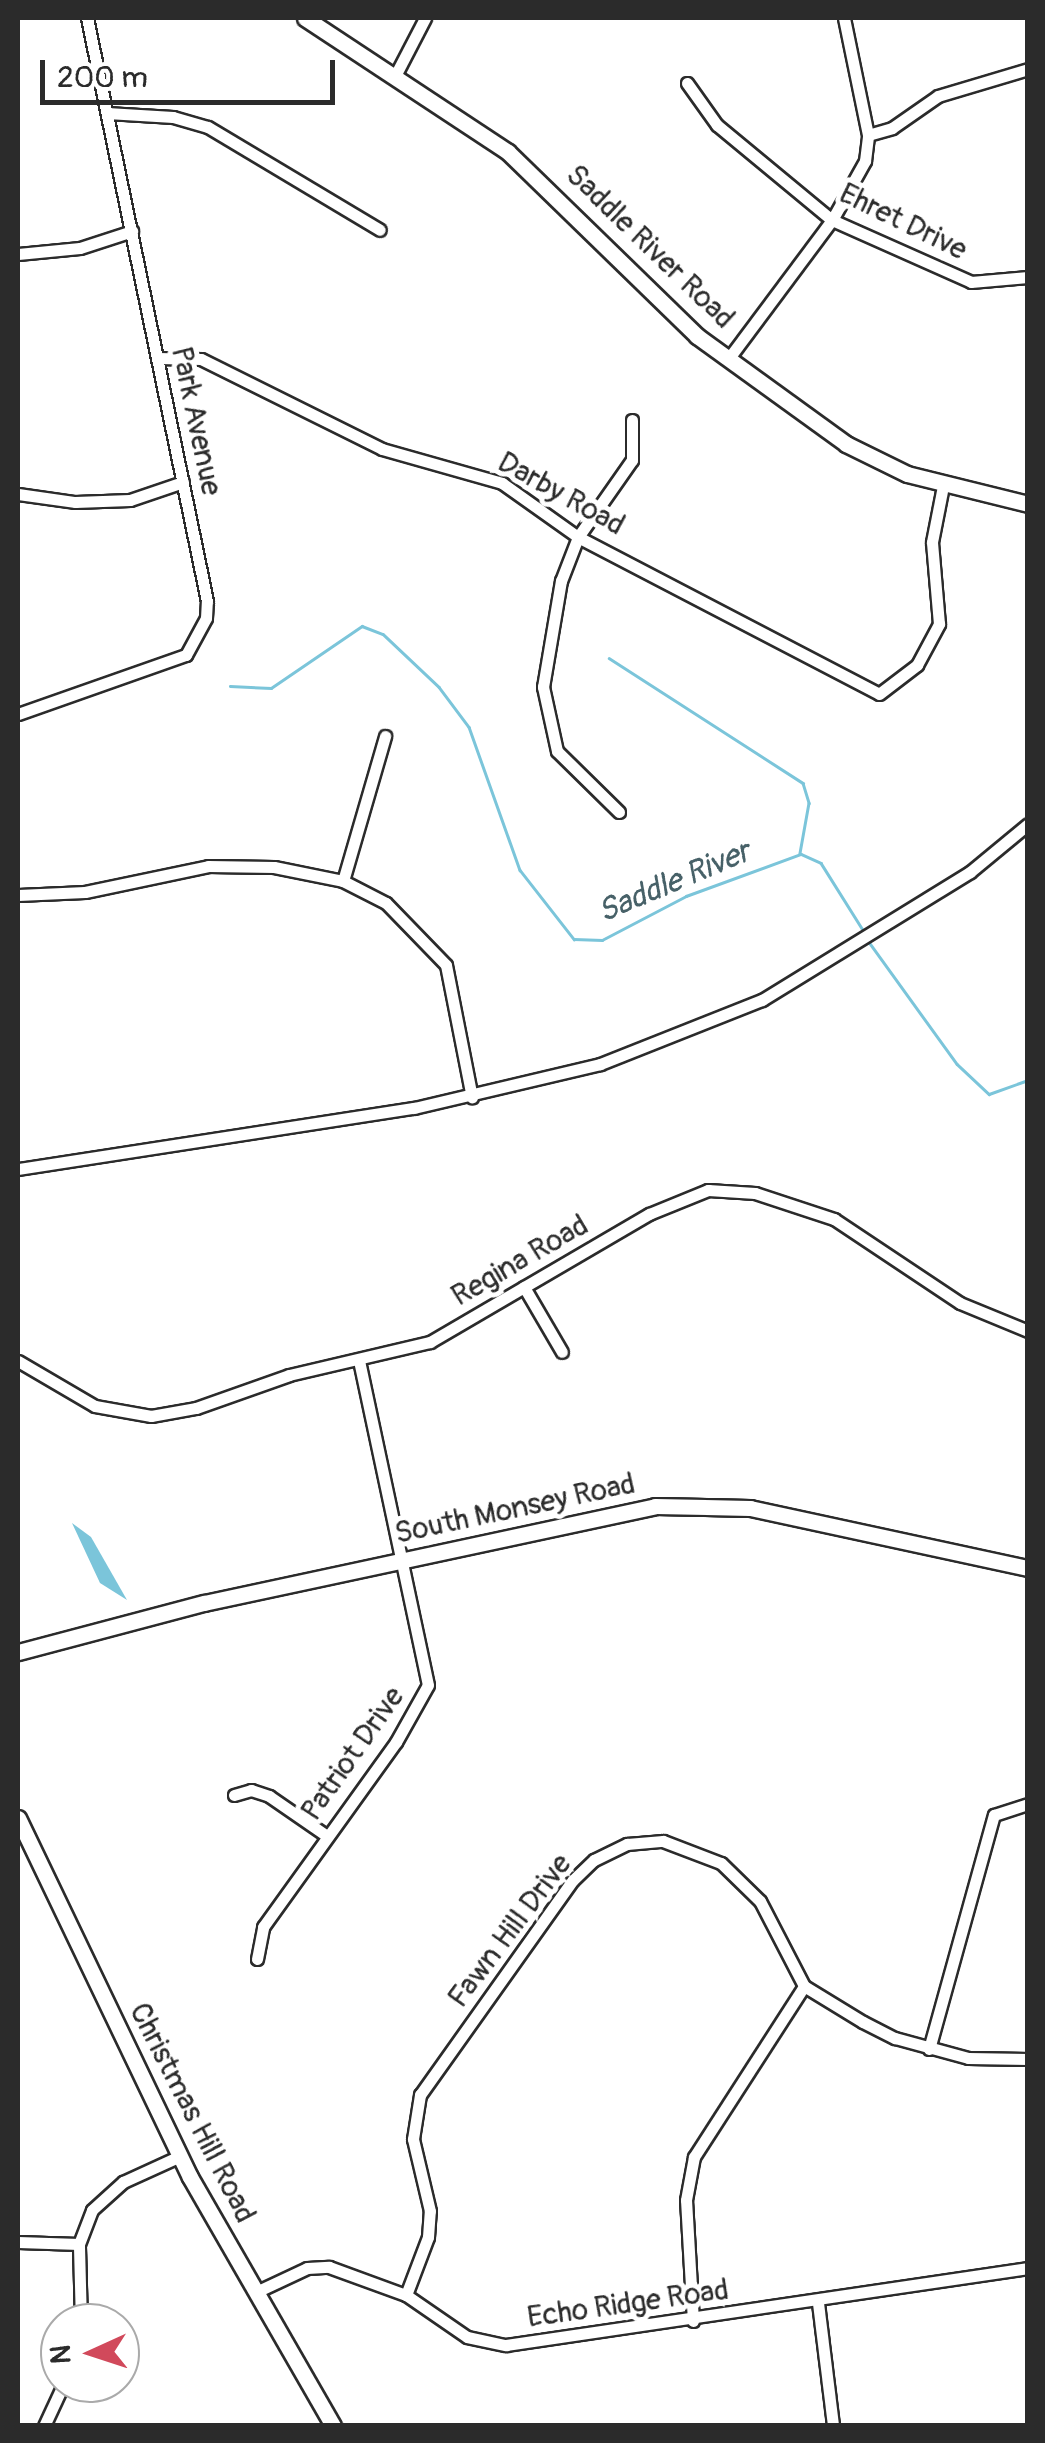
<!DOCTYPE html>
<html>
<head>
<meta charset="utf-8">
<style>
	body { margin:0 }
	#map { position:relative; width:1045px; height:2443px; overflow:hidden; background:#fff; font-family:Pangolin,sans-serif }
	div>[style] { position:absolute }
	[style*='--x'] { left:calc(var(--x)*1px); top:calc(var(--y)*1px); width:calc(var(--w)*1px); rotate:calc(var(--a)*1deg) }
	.water>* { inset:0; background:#7bc5da }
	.stream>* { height:2.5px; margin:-1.25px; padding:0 1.25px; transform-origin:1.25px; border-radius:1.25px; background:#7bc5da }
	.roads { filter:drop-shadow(2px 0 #2b2b2b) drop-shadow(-2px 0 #2b2b2b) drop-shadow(0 2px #2b2b2b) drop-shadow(0 -2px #2b2b2b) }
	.street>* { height:11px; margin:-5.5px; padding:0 5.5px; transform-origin:5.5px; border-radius:5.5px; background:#fff }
	.secondary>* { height:15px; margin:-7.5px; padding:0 7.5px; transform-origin:7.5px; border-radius:7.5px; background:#fff }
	span { translate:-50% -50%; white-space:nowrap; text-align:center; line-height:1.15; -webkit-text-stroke:10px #fff; paint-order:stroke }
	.street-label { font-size:30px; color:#2b2b2b }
	.water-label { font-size:32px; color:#476168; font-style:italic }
	.frame { position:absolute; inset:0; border:20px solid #2b2b2b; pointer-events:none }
	.north { position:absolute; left:40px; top:2303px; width:100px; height:100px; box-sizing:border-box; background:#fff; border:2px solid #aaa; border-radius:50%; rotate:267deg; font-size:28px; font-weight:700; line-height:40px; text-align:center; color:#2b2b2b }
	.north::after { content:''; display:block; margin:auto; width:35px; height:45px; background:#d1495b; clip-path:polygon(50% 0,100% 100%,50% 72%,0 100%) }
	.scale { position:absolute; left:40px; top:60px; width:295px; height:45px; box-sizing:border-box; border:5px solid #2b2b2b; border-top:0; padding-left:12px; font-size:30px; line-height:35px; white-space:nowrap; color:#2b2b2b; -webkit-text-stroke:8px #fff; paint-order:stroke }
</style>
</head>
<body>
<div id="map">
	<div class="water">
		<div style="clip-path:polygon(72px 1523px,91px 1537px,127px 1600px,100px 1583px)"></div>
	</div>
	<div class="stream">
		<div style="--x:609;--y:658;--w:231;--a:32.8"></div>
		<div style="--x:803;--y:783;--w:21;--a:73"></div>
		<div style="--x:809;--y:803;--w:51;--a:100.2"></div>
		<div style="--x:230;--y:686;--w:41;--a:2.8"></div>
		<div style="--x:271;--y:688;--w:110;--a:-34.3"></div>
		<div style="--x:362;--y:626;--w:22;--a:21"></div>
		<div style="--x:383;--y:634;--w:77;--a:43.4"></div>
		<div style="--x:439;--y:687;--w:50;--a:53.1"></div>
		<div style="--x:469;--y:727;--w:152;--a:70.4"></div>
		<div style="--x:520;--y:870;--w:88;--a:52"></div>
		<div style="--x:574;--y:939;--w:28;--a:2"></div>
		<div style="--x:602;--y:940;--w:95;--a:-27.6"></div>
		<div style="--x:686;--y:896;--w:122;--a:-20.1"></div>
		<div style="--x:801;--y:854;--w:22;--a:24"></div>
		<div style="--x:821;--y:863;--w:79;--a:57.9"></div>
		<div style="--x:869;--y:942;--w:150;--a:54.2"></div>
		<div style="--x:957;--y:1064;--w:44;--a:43.2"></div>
		<div style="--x:989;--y:1094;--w:41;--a:-19.7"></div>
	</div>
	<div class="roads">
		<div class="street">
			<div style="--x:396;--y:74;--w:63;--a:-62.6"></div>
			<div style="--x:687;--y:83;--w:52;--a:54.5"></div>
			<div style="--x:717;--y:125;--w:149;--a:39.6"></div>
			<div style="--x:832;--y:220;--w:152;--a:24"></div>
			<div style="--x:971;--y:282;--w:57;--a:-5"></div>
			<div style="--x:107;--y:113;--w:66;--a:3.5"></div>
			<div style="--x:173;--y:117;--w:36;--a:16"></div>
			<div style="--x:208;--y:127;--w:200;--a:30.9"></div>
			<div style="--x:868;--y:135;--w:25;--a:-16"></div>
			<div style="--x:892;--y:128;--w:56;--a:-34.8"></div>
			<div style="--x:938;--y:96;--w:94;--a:-16.7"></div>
			<div style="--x:18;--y:254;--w:62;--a:-5.5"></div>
			<div style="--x:80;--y:248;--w:55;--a:-18.1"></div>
			<div style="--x:158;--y:358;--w:43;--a:1.3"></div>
			<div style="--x:201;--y:359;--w:202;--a:26.4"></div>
			<div style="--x:382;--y:449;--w:125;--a:15.8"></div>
			<div style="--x:502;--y:483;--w:93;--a:35.4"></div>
			<div style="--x:578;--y:537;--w:339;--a:27.5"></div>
			<div style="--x:879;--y:694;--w:48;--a:-37.3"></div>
			<div style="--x:917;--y:665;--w:47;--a:-61.8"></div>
			<div style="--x:939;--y:624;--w:82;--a:-94.9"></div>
			<div style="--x:932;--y:542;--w:57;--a:-78.9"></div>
			<div style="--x:729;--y:358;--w:172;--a:-53.3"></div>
			<div style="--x:832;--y:220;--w:68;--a:-60.8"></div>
			<div style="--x:865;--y:161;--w:26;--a:-83"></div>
			<div style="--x:868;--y:135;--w:119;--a:-101.6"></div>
			<div style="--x:18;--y:494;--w:58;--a:8"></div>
			<div style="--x:75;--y:502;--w:55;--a:-2.1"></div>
			<div style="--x:130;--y:500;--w:56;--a:-18.8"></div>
			<div style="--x:18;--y:714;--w:178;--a:-19.4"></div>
			<div style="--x:186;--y:655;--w:42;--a:-61.6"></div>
			<div style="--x:206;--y:618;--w:17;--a:-87"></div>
			<div style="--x:207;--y:601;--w:595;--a:-101.63"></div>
			<div style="--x:619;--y:812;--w:87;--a:-135.5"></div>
			<div style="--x:557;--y:751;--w:66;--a:-102.3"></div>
			<div style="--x:543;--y:687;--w:108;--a:-80.4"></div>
			<div style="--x:561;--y:581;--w:47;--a:-68.9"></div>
			<div style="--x:578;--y:537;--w:94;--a:-55"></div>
			<div style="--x:632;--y:460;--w:40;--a:-90"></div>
			<div style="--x:343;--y:881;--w:151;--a:-73.8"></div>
			<div style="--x:18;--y:895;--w:67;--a:-2.6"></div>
			<div style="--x:85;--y:892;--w:126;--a:-11.9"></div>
			<div style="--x:208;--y:866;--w:66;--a:0.9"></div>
			<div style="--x:274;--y:867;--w:70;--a:11.5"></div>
			<div style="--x:343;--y:881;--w:48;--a:27.1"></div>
			<div style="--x:386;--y:903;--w:86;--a:45.9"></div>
			<div style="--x:446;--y:965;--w:135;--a:78.9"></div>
			<div style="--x:18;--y:1169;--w:401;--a:-8.8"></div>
			<div style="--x:414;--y:1108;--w:191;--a:-13.3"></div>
			<div style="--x:600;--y:1064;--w:174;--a:-21.6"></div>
			<div style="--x:762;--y:1000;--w:244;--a:-31.6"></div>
			<div style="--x:970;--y:872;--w:75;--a:-39.6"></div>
			<div style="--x:524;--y:1287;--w:75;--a:59.7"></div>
			<div style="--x:18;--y:1361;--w:89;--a:30.3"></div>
			<div style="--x:95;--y:1406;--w:57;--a:10.1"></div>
			<div style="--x:151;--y:1416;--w:46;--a:-10.1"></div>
			<div style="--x:196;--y:1408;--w:99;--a:-19.5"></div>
			<div style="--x:289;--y:1375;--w:145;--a:-13.2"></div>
			<div style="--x:430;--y:1342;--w:254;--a:-30.3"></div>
			<div style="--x:649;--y:1214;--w:64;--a:-22.1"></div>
			<div style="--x:708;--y:1190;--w:47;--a:3.7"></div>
			<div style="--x:755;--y:1193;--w:83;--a:18.2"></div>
			<div style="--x:834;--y:1219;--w:151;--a:33.7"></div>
			<div style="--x:960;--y:1303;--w:74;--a:22.4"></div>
			<div style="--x:234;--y:1795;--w:18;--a:-16"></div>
			<div style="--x:251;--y:1790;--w:19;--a:18"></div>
			<div style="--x:269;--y:1796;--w:70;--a:34.6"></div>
			<div style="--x:257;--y:1959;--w:33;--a:-79"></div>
			<div style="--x:263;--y:1927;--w:228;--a:-54.3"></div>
			<div style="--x:396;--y:1742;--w:65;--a:-60.7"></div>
			<div style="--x:428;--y:1685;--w:333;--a:-102"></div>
			<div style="--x:929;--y:2049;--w:243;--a:-74.5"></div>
			<div style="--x:994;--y:1815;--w:36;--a:-18"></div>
			<div style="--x:18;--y:2242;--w:61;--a:1.9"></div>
			<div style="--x:256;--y:2292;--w:56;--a:-25.2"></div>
			<div style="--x:307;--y:2268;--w:22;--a:-3"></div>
			<div style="--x:329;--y:2267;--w:82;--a:20"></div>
			<div style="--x:406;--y:2295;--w:74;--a:34.5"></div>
			<div style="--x:467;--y:2337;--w:40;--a:12"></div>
			<div style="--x:506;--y:2345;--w:528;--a:-8.39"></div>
			<div style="--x:406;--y:2295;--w:62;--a:-69.2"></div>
			<div style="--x:428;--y:2237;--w:26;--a:-86"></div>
			<div style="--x:430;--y:2211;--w:74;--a:-103.3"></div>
			<div style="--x:413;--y:2139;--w:45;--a:-81"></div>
			<div style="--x:420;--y:2095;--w:264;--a:-54.6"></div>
			<div style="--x:573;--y:1880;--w:29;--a:-44"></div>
			<div style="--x:594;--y:1860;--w:37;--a:-26"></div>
			<div style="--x:627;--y:1844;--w:36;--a:-5"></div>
			<div style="--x:663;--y:1841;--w:62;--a:20.8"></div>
			<div style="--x:721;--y:1863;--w:54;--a:44.3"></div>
			<div style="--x:760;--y:1901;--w:96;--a:62.6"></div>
			<div style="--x:804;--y:1986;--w:69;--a:31.4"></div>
			<div style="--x:863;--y:2022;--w:36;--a:27"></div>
			<div style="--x:895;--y:2038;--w:76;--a:15.3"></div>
			<div style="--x:968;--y:2058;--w:60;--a:1"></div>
			<div style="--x:818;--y:2303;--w:124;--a:83"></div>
			<div style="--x:693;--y:2321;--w:121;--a:-93.3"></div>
			<div style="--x:686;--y:2200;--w:44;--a:-79.5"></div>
			<div style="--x:694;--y:2157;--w:203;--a:-57.2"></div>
			<div style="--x:81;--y:2323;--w:79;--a:-91.5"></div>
			<div style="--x:79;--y:2244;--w:36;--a:-69"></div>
			<div style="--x:92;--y:2210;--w:42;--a:-42.1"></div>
			<div style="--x:123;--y:2182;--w:63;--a:-24.5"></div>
			<div style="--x:44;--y:2426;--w:47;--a:-65.1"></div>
		</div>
		<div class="secondary">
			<div style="--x:305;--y:18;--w:243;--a:33.4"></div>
			<div style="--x:508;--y:152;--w:264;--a:44.2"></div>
			<div style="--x:697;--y:336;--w:184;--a:35.9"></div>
			<div style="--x:846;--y:444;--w:68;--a:26.2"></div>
			<div style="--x:907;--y:474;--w:125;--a:13.9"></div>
			<div style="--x:18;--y:1652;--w:192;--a:-14.8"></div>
			<div style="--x:204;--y:1603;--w:461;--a:-12.1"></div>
			<div style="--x:655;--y:1506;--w:95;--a:1.2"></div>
			<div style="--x:750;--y:1508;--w:284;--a:12.2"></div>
			<div style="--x:18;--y:1818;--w:398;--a:64.4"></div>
			<div style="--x:190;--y:2177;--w:287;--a:60.1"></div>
		</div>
	</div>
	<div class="street-label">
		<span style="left:903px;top:222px;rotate:26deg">Ehret Drive</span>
		<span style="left:650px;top:247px;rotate:44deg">Saddle River Road</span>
		<span style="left:196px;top:421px;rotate:78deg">Park Avenue</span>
		<span style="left:561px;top:494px;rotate:29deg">Darby Road</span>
		<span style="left:520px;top:1261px;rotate:-30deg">Regina Road</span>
		<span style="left:515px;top:1509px;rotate:-12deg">South Monsey Road</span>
		<span style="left:353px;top:1754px;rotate:-55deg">Patriot Drive</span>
		<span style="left:510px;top:1931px;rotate:-53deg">Fawn Hill Drive</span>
		<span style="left:192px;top:2113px;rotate:63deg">Christmas Hill Road</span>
		<span style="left:628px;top:2304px;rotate:-8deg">Echo Ridge Road</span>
	</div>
	<div class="water-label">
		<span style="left:674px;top:882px;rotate:-23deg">Saddle River</span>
	</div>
	<div class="frame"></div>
	<div class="north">N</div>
	<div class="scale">200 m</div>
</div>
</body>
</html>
